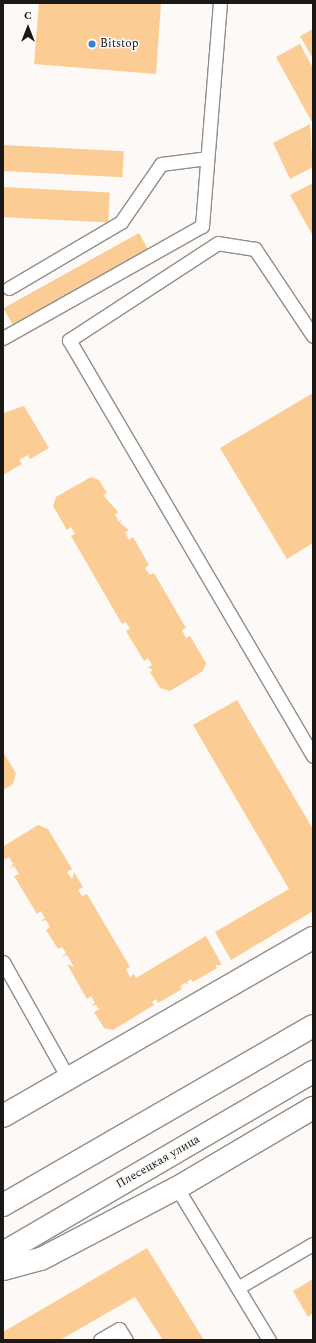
<!DOCTYPE html>
<html>
<head>
<meta charset="utf-8">
<style>
	body { margin:0 }
	#map { position:relative; width:316px; height:1343px; overflow:hidden; background:#fcf9f6; font-family:Spectral,serif }
	div>[style] { position:absolute }
	[style*='--x'] { left:calc(var(--x)*1px); top:calc(var(--y)*1px); width:calc(var(--w)*1px); rotate:calc(var(--a)*1deg) }
	.building>* { inset:0; background:#fbcd95; transform-origin:0 0 }
	.roads { filter:drop-shadow(1px 0 #918e8b) drop-shadow(-1px 0 #918e8b) drop-shadow(0 1px #918e8b) drop-shadow(0 -1px #918e8b) }
	.lane>* { height:13px; margin:-6.5px; padding:0 6.5px; transform-origin:6.5px; border-radius:6.5px; background:#fff }
	.street>* { height:22px; margin:-11px; padding:0 11px; transform-origin:11px; border-radius:11px; background:#fff }
	.secondary>* { height:22px; margin:-11px; padding:0 11px; transform-origin:11px; border-radius:11px; background:#fff }
	.dots>* { width:11px; height:11px; translate:-50% -50%; box-sizing:border-box; border:2px solid #fcf9f6; border-radius:50% }
	span { translate:-50% -50%; white-space:nowrap; text-align:center; line-height:1.15; -webkit-text-stroke:3px #fcf9f6; paint-order:stroke }
	.poi-label { font-size:12px; color:#1a1917 }
	.left { translate:0 -50%; text-align:left }
	.street-label { font-size:12px; color:#1a1917 }
	.frame { position:absolute; inset:0; border:4px solid #1a1917; pointer-events:none }
	.north { position:absolute; left:8px; top:8px; width:40px; height:40px; -webkit-text-stroke:3px #fcf9f6; paint-order:stroke; rotate:0deg; font-size:11px; font-weight:700; line-height:16px; text-align:center; color:#1a1917 }
	.north::after { content:''; display:block; margin:auto; width:14px; height:18px; background:#1a1917; clip-path:polygon(50% 0,100% 100%,50% 72%,0 100%) }
</style>
</head>
<body>
<div id="map">
	<div class="building">
		<div style="clip-path:polygon(39px 3px,161px 3px,156px 74px,34px 64px)"></div>
		<div style="clip-path:polygon(313px 29px,313px 59px,300px 36px)"></div>
		<div style="clip-path:polygon(300px 44px,313px 68px,313px 124px,276px 57px)"></div>
		<div style="clip-path:polygon(310px 124px,313px 167px,290px 179px,273px 143px)"></div>
		<div style="left:3px;top:145px;width:121px;height:26px;rotate:3deg"></div>
		<div style="clip-path:polygon(313px 183px,313px 236px,290px 195px)"></div>
		<div style="left:3px;top:187px;width:107px;height:30px;rotate:3deg"></div>
		<div style="left:139px;top:233px;width:21px;height:155px;rotate:61deg"></div>
		<div style="clip-path:polygon(313px 393px,313px 543px,287px 559px,220px 448px)"></div>
		<div style="clip-path:polygon(24px 406px,49px 448px,30px 459px,28px 455px,19px 460px,22px 464px,3px 475px,3px 413px)"></div>
		<div style="clip-path:polygon(91px 477px,99px 480px,107px 493px,103px 495px,118px 512px,115px 515px,119px 522px,122px 519px,120px 523px,129px 530px,125px 532px,129px 540px,133px 537px,149px 565px,145px 568px,150px 575px,154px 573px,186px 628px,182px 630px,186px 638px,190px 636px,206px 663px,203px 671px,170px 691px,160px 688px,150px 672px,153px 670px,148px 667px,152px 665px,148px 658px,144px 661px,126px 631px,130px 629px,126px 622px,122px 624px,71px 536px,75px 534px,71px 527px,67px 530px,53px 506px,56px 497px)"></div>
		<div style="clip-path:polygon(237px 700px,313px 829px,313px 911px,231px 960px,215px 932px,289px 889px,193px 725px)"></div>
		<div style="clip-path:polygon(3px 752px,16px 773px,13px 784px,3px 790px)"></div>
		<div style="clip-path:polygon(38px 825px,48px 829px,72px 869px,67px 872px,72px 879px,74px 872px,83px 887px,78px 890px,82px 896px,87px 894px,130px 967px,126px 969px,130px 977px,134px 974px,136px 978px,206px 936px,222px 965px,215px 965px,217px 968px,193px 982px,191px 979px,187px 982px,189px 985px,185px 983px,180px 986px,182px 989px,158px 1003px,156px 999px,152px 1002px,154px 1005px,113px 1030px,104px 1028px,94px 1012px,99px 1009px,96px 1005px,91px 1006px,95px 1003px,91px 996px,87px 999px,67px 964px,74px 967px,67px 955px,62px 957px,66px 953px,62px 947px,58px 949px,46px 930px,50px 927px,46px 920px,41px 921px,45px 918px,41px 911px,37px 914px,14px 876px,19px 874px,14px 866px,10px 869px,13px 864px,9px 857px,5px 860px,3px 856px,4px 846px)"></div>
		<div style="clip-path:polygon(147px 1248px,204px 1340px,163px 1340px,135px 1297px,60px 1340px,3px 1340px,3px 1332px)"></div>
		<div style="clip-path:polygon(313px 1279px,313px 1313px,308px 1317px,293px 1291px)"></div>
	</div>
	<div class="roads">
		<div class="lane">
			<div style="--x:9;--y:288;--w:130;--a:-30.5"></div>
			<div style="--x:121;--y:222;--w:70;--a:-55.4"></div>
			<div style="--x:161;--y:164;--w:46;--a:-7.4"></div>
			<div style="--x:313;--y:336;--w:105;--a:-123.7"></div>
			<div style="--x:255;--y:249;--w:37;--a:-171"></div>
			<div style="--x:218;--y:243;--w:178;--a:146.9"></div>
			<div style="--x:69;--y:340;--w:482;--a:59.6"></div>
			<div style="--x:3;--y:338;--w:228;--a:-29.4"></div>
			<div style="--x:202;--y:226;--w:224;--a:-85.4"></div>
			<div style="--x:3;--y:962;--w:133;--a:60.7"></div>
			<div style="--x:177;--y:1188;--w:178;--a:58.8"></div>
			<div style="--x:239;--y:1287;--w:86;--a:-30.2"></div>
			<div style="--x:100;--y:1340;--w:22;--a:-30"></div>
			<div style="--x:119;--y:1329;--w:13;--a:58"></div>
		</div>
		<div class="street">
			<div style="--x:3;--y:1116;--w:357;--a:-29.9"></div>
			<div style="--x:3;--y:1269;--w:39;--a:-15"></div>
			<div style="--x:41;--y:1259;--w:153;--a:-27.6"></div>
			<div style="--x:177;--y:1188;--w:158;--a:-30.5"></div>
		</div>
		<div class="secondary">
			<div style="--x:3;--y:1205;--w:358;--a:-30"></div>
			<div style="--x:3;--y:1253;--w:359;--a:-30.3"></div>
		</div>
	</div>
	<div class="dots">
		<div style="left:92px;top:44px;background:#3482d2"></div>
	</div>
	<div class="poi-label">
		<span class="left" style="left:100px;top:44px">Bitstop</span>
	</div>
	<div class="street-label">
		<span style="left:158px;top:1162px;rotate:-30deg">Плесецкая улица</span>
	</div>
	<div class="frame"></div>
	<div class="north">С</div>
</div>
</body>
</html>
